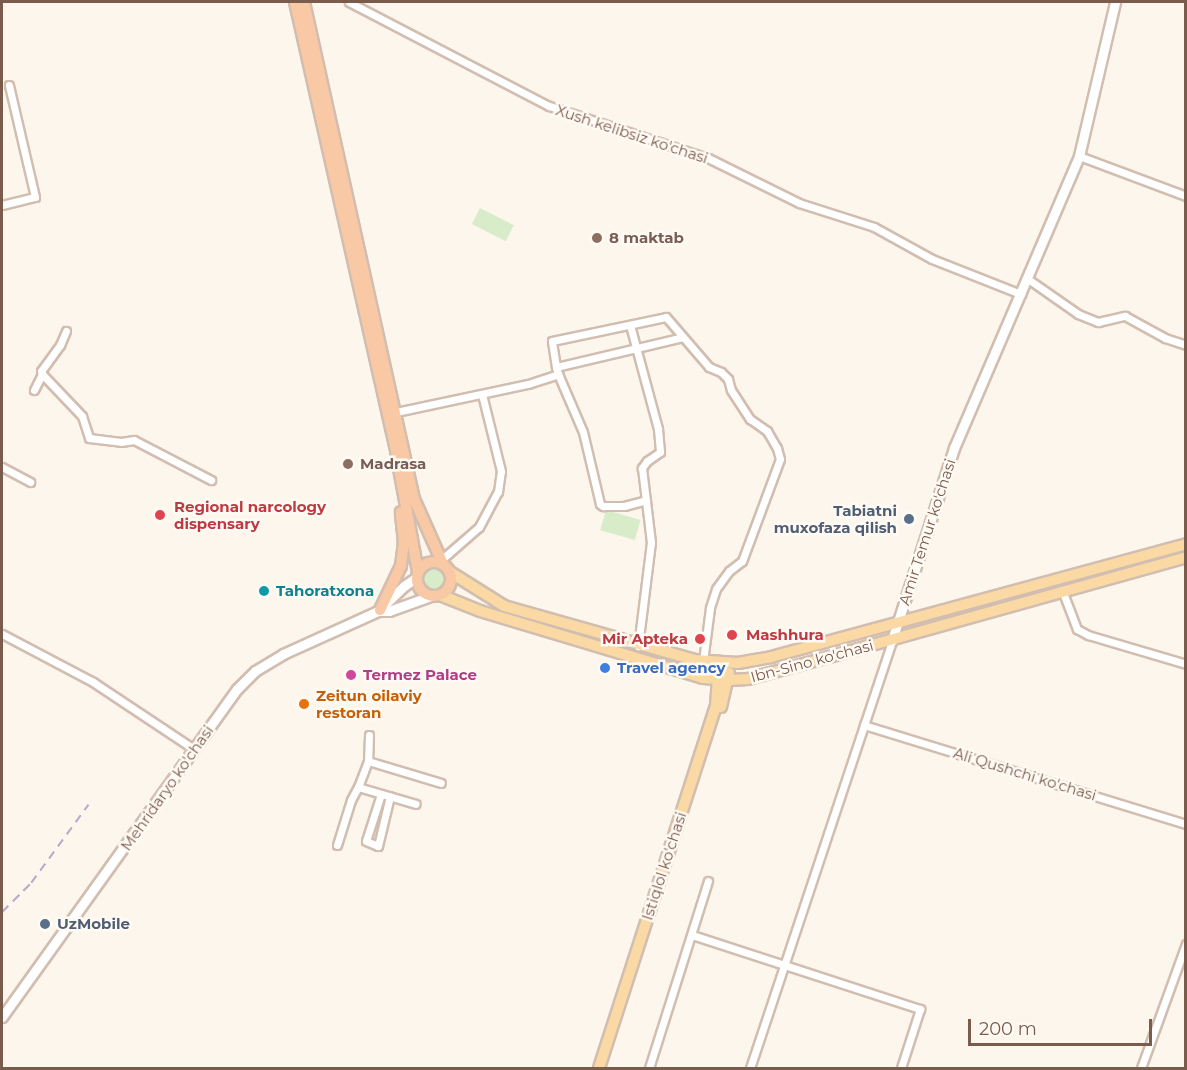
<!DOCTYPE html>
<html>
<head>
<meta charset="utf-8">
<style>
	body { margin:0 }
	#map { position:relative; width:1187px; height:1070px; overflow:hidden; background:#fdf6ec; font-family:Montserrat,sans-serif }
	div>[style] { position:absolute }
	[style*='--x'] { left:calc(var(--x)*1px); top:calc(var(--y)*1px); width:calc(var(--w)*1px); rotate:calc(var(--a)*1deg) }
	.green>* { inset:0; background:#d8ecc9; transform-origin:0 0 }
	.round { border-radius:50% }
	.roads { filter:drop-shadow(2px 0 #d1beb0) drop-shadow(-2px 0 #d1beb0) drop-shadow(0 2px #d1beb0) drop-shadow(0 -2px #d1beb0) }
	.minor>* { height:7px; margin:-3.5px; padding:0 3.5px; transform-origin:3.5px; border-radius:3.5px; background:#fff }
	.secondary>* { height:9px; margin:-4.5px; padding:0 4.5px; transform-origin:4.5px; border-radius:4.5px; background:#fff }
	.primary>* { height:10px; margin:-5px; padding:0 5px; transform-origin:5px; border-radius:5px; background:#fbd9a5 }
	.trunk>* { height:10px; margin:-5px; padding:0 5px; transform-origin:5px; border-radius:5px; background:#f9c8a4 }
	.trunk>.ring { margin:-5px; padding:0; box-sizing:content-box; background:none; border:10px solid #f9c8a4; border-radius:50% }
	.rail>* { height:1.5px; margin-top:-0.75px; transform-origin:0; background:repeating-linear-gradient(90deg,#b9a8c9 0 9px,transparent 0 15px) }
	.dots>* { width:16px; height:16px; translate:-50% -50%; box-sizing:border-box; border:3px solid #fffaf3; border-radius:50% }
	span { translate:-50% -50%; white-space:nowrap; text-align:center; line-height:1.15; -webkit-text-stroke:5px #fffaf3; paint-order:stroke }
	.street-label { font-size:15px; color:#7a5c4d }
	.education-label { font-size:15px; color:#785e54; font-weight:700 }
	.left { translate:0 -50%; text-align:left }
	.health-label { font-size:15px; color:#be3a42; font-weight:700 }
	.right { translate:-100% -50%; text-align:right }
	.service-label { font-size:15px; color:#4e5e75; font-weight:700 }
	.culture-label { font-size:15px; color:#0d838f; font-weight:700 }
	.shop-label { font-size:15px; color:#366cbe; font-weight:700 }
	.hotel-label { font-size:15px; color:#b23c85; font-weight:700 }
	.food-label { font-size:15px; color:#c56008; font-weight:700 }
	.frame { position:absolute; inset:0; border:3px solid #7a5c4d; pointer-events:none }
	.scale { position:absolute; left:968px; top:1019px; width:184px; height:27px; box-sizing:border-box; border:3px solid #7a5c4d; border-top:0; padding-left:8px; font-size:18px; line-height:21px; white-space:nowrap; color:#7a5c4d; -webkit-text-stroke:4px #fffaf3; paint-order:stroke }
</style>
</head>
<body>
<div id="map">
	<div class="green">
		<div style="left:480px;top:208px;width:38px;height:18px;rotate:27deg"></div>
		<div style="left:606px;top:510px;width:36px;height:21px;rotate:16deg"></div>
		<div class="round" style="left:423px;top:569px;width:22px;height:22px"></div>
	</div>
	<div class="roads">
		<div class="minor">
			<div style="--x:349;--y:2;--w:225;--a:27.5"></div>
			<div style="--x:549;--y:106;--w:167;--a:18.1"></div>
			<div style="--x:708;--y:158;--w:102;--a:26.3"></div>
			<div style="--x:799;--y:203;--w:79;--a:17.7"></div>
			<div style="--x:874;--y:227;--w:66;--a:28.9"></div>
			<div style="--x:932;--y:259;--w:96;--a:21.5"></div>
			<div style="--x:1079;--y:156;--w:114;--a:20.5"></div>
			<div style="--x:2;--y:205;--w:34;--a:-14"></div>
			<div style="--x:35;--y:197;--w:115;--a:-103.1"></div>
			<div style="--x:1028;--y:279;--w:61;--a:35"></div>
			<div style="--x:1078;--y:314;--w:22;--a:22"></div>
			<div style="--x:1098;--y:322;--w:28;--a:-13"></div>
			<div style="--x:1125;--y:316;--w:46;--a:28.8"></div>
			<div style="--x:1165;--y:338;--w:22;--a:18"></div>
			<div style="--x:630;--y:325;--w:108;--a:74.9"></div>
			<div style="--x:658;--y:429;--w:23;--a:85"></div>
			<div style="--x:660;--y:452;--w:16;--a:145"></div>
			<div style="--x:647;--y:461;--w:9;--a:126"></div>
			<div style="--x:642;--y:468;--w:75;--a:83.1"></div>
			<div style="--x:651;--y:542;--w:105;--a:97.1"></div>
			<div style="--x:66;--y:331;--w:15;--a:113"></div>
			<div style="--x:60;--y:345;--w:32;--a:126"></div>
			<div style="--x:41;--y:371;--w:3;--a:72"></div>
			<div style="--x:42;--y:374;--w:58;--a:46.4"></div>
			<div style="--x:82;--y:416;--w:23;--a:72"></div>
			<div style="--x:89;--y:438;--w:32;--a:7"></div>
			<div style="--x:121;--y:442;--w:13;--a:-9"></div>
			<div style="--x:134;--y:440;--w:87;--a:27.5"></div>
			<div style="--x:556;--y:367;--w:26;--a:-99"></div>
			<div style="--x:552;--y:341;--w:116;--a:-11.9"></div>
			<div style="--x:666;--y:317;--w:66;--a:49.3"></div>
			<div style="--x:709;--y:367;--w:13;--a:23"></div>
			<div style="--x:721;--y:372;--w:10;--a:45"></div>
			<div style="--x:728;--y:379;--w:11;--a:75"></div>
			<div style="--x:731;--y:390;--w:35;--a:57"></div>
			<div style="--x:750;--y:419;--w:21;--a:35"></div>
			<div style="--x:767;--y:431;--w:20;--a:60"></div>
			<div style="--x:777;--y:448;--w:11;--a:75"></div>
			<div style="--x:780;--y:459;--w:109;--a:110.4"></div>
			<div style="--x:742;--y:561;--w:16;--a:142"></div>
			<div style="--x:729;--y:571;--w:22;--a:126"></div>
			<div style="--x:716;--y:589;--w:20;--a:108"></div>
			<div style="--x:710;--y:608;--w:53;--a:97.5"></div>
			<div style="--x:558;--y:374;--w:63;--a:66.7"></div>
			<div style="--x:583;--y:432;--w:74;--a:76.7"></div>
			<div style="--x:600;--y:504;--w:4;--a:34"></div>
			<div style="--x:603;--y:506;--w:21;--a:0"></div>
			<div style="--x:624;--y:506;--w:23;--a:-15"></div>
			<div style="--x:34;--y:390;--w:18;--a:-63"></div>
			<div style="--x:396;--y:412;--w:135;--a:-12"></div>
			<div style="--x:528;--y:384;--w:32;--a:-18"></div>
			<div style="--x:558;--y:374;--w:7;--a:-106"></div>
			<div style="--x:556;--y:367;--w:130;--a:-13.3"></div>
			<div style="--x:2;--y:467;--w:32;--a:28"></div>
			<div style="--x:441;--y:560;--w:50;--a:-41"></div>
			<div style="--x:479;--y:527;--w:40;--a:-62"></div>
			<div style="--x:498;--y:492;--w:21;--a:-82"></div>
			<div style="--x:501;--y:471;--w:79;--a:-103.9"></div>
			<div style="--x:1062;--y:590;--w:42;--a:69"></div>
			<div style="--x:1077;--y:629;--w:13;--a:29"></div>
			<div style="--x:1088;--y:635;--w:102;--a:16.5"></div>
			<div style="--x:2;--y:634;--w:103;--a:27.8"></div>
			<div style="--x:93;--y:682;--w:121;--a:33.6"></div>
			<div style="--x:864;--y:725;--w:337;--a:17.1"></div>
			<div style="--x:369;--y:735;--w:26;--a:92"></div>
			<div style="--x:368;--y:761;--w:28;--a:111"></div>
			<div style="--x:358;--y:787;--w:60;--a:16.3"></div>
			<div style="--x:368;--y:761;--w:76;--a:16.8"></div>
			<div style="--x:381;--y:794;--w:49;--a:107.7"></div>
			<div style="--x:366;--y:841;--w:13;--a:23"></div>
			<div style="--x:378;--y:846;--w:51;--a:-76.5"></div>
			<div style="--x:337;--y:845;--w:47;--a:-72.7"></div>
			<div style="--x:351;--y:800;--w:15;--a:-62"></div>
			<div style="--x:692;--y:935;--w:240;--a:18"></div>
			<div style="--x:920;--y:1009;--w:62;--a:107.9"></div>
			<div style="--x:649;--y:1068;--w:196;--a:-72.5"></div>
			<div style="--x:750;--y:1068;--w:451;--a:-71.6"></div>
			<div style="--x:1141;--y:1068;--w:132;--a:-70.1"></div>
		</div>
		<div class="secondary">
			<div style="--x:378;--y:611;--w:11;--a:0"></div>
			<div style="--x:389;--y:611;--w:45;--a:-19.7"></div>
			<div style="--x:892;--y:640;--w:202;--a:-72.1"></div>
			<div style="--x:954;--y:448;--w:318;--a:-66.8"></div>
			<div style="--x:1079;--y:156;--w:158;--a:-76.8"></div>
			<div style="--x:2;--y:1017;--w:403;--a:-54.4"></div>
			<div style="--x:237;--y:689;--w:25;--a:-45"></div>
			<div style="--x:255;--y:671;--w:33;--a:-31"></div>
			<div style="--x:283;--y:654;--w:104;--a:-24.4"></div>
			<div style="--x:378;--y:611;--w:36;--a:-44"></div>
			<div style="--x:404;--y:586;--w:16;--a:-35"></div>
		</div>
		<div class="primary">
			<div style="--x:450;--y:572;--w:64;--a:32.2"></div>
			<div style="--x:504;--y:606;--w:198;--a:15.8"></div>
			<div style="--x:695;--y:660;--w:43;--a:4"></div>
			<div style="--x:738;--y:663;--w:34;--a:-10"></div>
			<div style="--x:771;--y:657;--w:430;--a:-15.2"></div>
			<div style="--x:440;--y:595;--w:43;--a:21.8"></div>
			<div style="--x:480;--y:611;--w:233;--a:16.7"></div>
			<div style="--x:703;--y:678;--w:26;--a:4"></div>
			<div style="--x:729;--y:680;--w:19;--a:-3"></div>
			<div style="--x:748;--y:679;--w:84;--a:-15.2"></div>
			<div style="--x:829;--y:657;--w:371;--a:-15.6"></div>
			<div style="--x:721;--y:707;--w:35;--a:-77"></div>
			<div style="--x:599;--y:1068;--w:380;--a:-72.1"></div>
			<div style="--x:716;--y:706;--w:43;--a:-86"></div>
		</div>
		<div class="trunk">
			<div style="--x:295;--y:2;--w:461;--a:77.3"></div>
			<div style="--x:396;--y:452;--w:122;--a:79.6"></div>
			<div style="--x:304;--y:2;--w:509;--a:77.52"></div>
			<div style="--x:414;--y:499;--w:71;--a:66"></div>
			<div class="ring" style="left:417px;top:562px;width:24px;height:24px"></div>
			<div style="--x:380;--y:610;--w:49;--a:-64.5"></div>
			<div style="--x:401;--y:566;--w:23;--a:-83"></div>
			<div style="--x:404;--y:543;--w:31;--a:-96"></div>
		</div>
	</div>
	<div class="rail">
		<div style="--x:2;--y:912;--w:41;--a:-45"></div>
		<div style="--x:31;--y:883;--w:97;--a:-53.8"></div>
	</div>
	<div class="dots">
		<div style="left:597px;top:238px;background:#8d6e63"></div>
		<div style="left:348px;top:464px;background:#8d6e63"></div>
		<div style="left:160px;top:515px;background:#e0444e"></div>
		<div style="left:909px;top:519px;background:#5c6f8a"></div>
		<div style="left:264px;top:591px;background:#0f9aa8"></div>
		<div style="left:732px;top:635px;background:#e0444e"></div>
		<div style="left:700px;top:639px;background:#e0444e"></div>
		<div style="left:605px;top:668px;background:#3f7fe0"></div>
		<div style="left:351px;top:675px;background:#d1479c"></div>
		<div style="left:304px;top:704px;background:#e8710a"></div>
		<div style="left:45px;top:924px;background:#5c6f8a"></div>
	</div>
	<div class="street-label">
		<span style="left:632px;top:134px;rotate:18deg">Xush kelibsiz ko'chasi</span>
		<span style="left:927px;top:532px;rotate:-72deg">Amir Temur ko'chasi</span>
		<span style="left:812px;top:661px;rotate:-15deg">Ibn-Sino ko'chasi</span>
		<span style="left:1025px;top:774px;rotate:17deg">Ali Qushchi ko'chasi</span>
		<span style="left:167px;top:788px;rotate:-55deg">Мehridaryo ko'chasi</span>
		<span style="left:664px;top:866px;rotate:-72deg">Istiqlol ko'chasi</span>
	</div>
	<div class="education-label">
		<span class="left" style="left:609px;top:238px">8 maktab</span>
		<span class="left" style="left:360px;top:464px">Madrasa</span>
	</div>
	<div class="health-label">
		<span class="left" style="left:174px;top:515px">Regional narcology<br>dispensary</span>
		<span class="left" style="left:746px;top:635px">Mashhura</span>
		<span class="right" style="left:688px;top:639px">Mir Apteka</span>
	</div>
	<div class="service-label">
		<span class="right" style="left:897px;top:519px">Tabiatni<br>muxofaza qilish</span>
		<span class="left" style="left:57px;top:924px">UzMobile</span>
	</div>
	<div class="culture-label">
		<span class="left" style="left:276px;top:591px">Tahoratxona</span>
	</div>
	<div class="shop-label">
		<span class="left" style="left:617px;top:668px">Travel agency</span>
	</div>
	<div class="hotel-label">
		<span class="left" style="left:363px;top:675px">Termez Palace</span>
	</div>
	<div class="food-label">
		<span class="left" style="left:316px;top:704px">Zeitun oilaviy<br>restoran</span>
	</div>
	<div class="frame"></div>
	<div class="scale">200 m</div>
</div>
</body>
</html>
